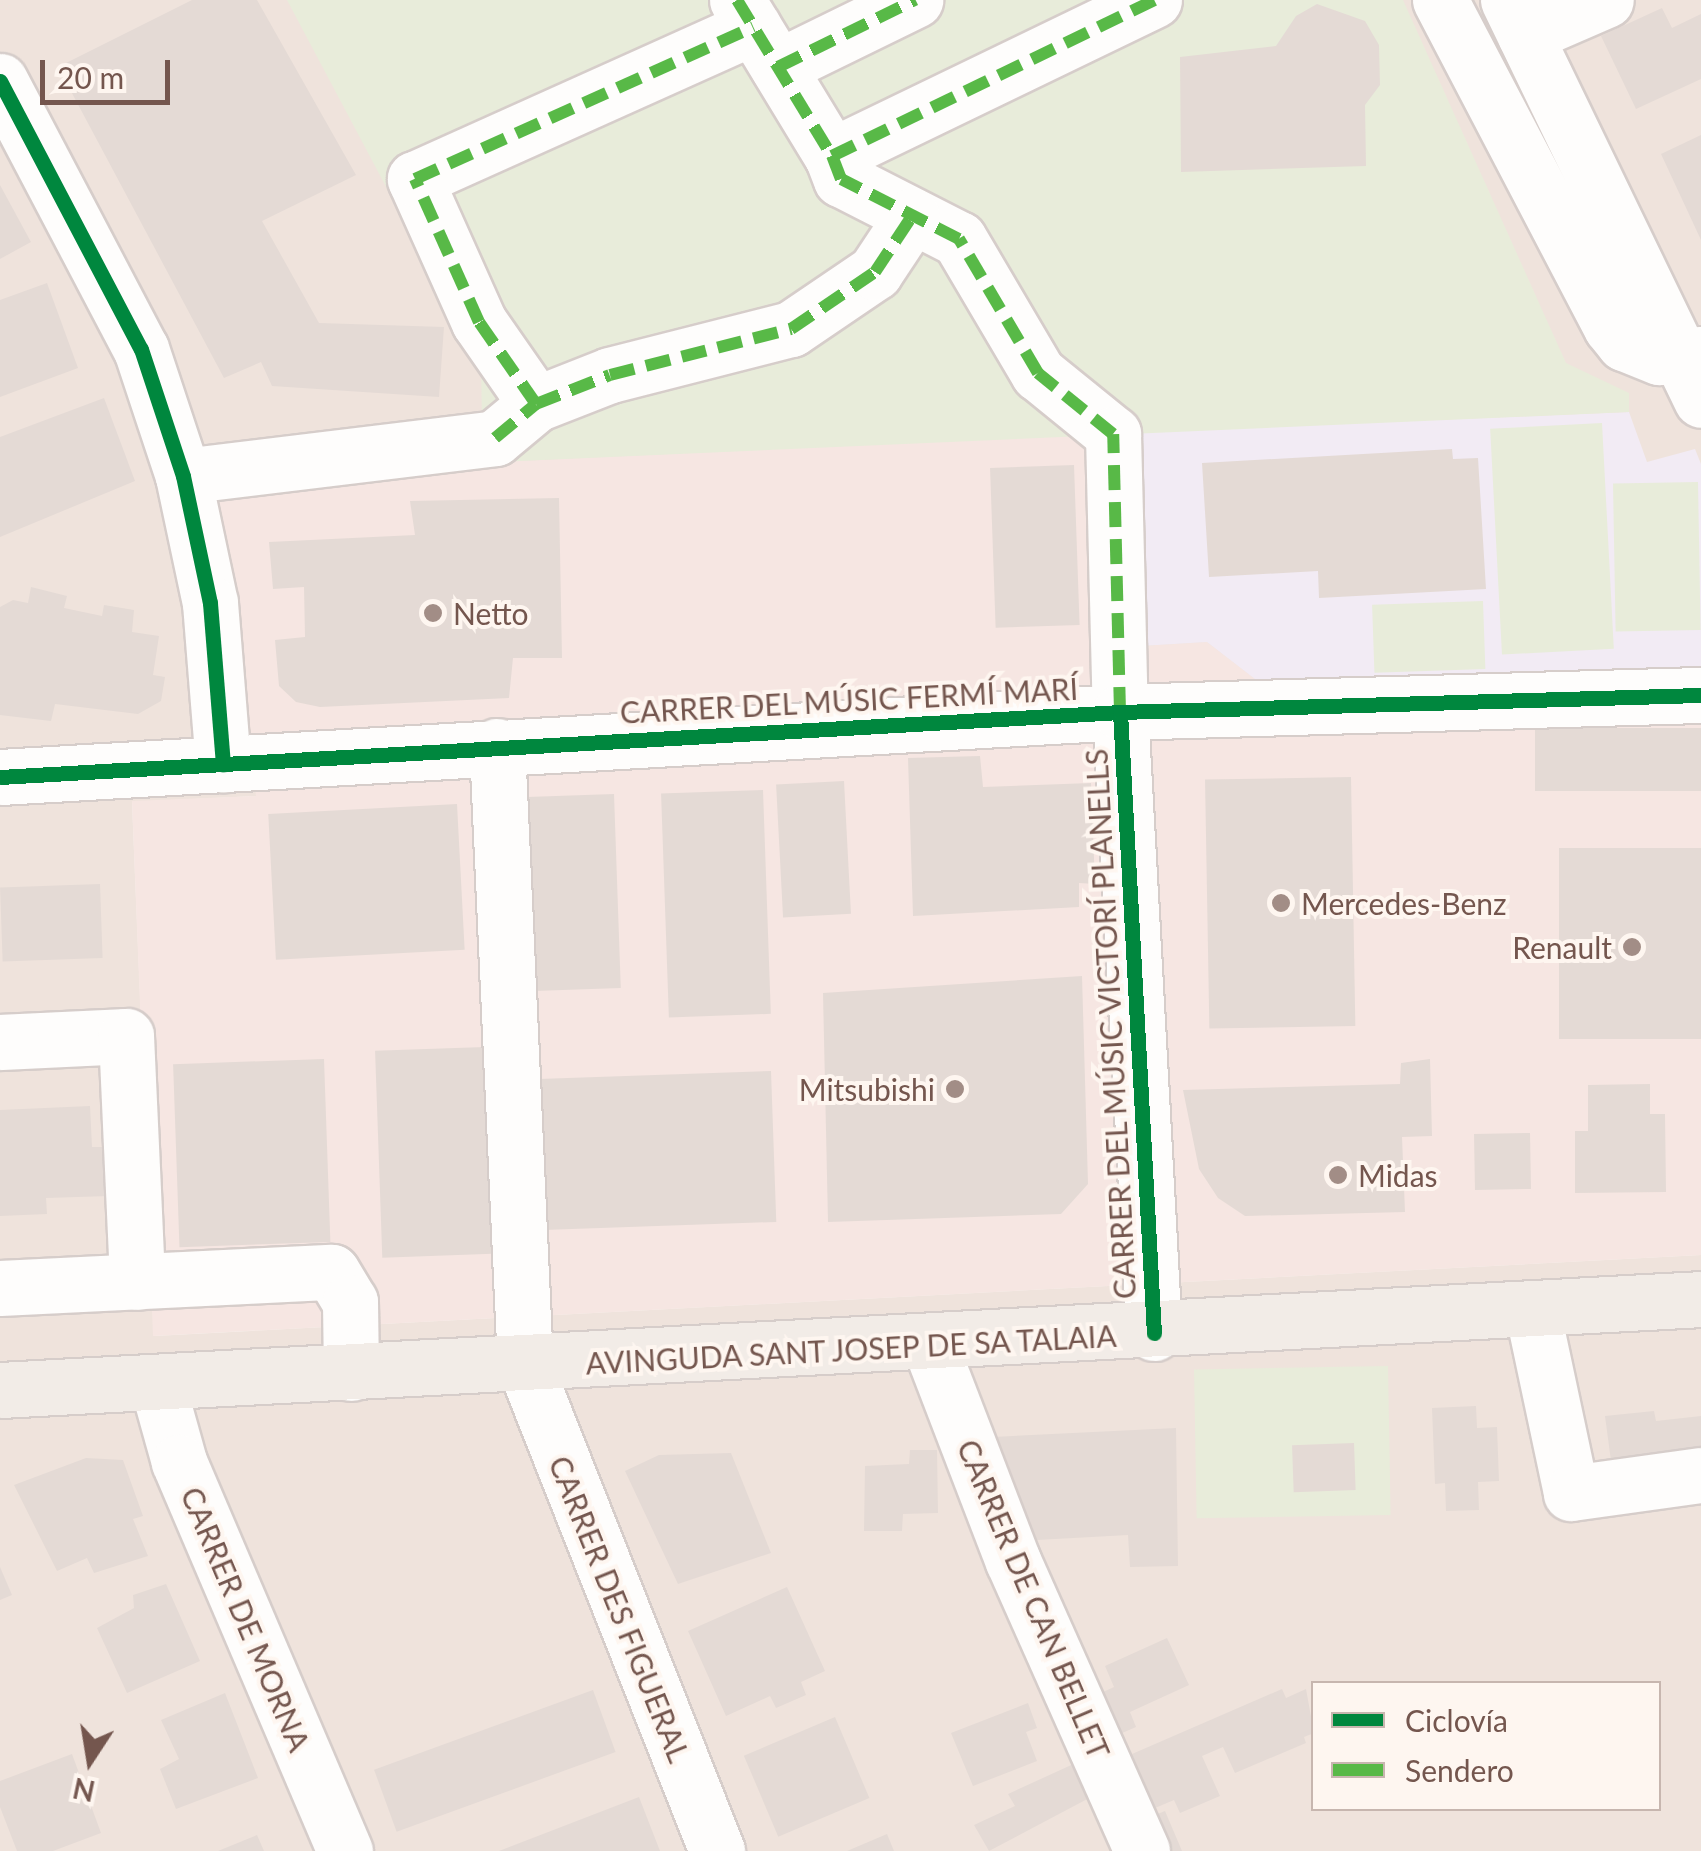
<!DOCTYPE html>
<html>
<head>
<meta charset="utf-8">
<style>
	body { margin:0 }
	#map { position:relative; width:1701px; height:1851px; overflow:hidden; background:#f7f2ee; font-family:Lato,sans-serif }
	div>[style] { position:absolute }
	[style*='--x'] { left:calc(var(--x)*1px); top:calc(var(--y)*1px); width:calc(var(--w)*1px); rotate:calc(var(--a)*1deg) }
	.residential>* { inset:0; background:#efe3dc }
	.commercial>* { inset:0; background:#f6e6e2 }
	.education>* { inset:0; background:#f2ebf4 }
	.green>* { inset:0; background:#e8ecda; transform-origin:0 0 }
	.building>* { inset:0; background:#e4dad5; transform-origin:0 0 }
	.roads { filter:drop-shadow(2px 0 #d6cdca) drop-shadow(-2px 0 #d6cdca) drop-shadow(0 2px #d6cdca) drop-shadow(0 -2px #d6cdca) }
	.minor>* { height:55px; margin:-27.5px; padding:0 27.5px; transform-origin:27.5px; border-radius:27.5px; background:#fefdfc }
	.major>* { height:55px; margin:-27.5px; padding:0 27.5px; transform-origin:27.5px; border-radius:27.5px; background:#f2ece7 }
	.quiet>* { height:12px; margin-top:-6px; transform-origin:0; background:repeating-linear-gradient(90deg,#58b947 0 25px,transparent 0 37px) }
	.cycleway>* { height:15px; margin:-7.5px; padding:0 7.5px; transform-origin:7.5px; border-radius:7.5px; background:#00873e }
	.dots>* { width:28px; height:28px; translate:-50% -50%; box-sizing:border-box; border:5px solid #fef6f0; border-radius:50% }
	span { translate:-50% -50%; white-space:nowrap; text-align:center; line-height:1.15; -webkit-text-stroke:8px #fef6f0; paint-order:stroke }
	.poi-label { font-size:30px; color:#74564e }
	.left { translate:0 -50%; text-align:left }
	.right { translate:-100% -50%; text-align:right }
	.street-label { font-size:30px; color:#74564e }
	.legend { position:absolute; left:1311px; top:1681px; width:350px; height:130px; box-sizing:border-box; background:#fef6f0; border:2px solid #c7b6af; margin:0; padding:12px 18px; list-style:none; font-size:30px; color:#74564e }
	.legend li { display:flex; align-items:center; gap:20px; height:50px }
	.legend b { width:50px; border:2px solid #c7b6af }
	.north { position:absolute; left:40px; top:1711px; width:100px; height:100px; -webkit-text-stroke:8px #fef6f0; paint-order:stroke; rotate:192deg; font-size:28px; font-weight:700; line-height:40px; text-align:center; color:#74564e }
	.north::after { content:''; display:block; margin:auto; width:35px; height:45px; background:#74564e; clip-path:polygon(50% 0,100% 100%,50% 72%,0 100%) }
	.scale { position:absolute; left:40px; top:60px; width:130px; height:45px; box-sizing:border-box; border:5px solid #74564e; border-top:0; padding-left:12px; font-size:30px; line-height:35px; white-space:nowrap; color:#74564e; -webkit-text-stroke:8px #fef6f0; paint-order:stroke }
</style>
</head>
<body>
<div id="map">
	<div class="residential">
		<div style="clip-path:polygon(evenodd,0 0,1701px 0,1701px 669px,256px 796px,132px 802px,154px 1336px,1701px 1255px,1701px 1851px,0 1851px,0 0,1314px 1684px,1658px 1684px,1658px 1808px,1314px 1808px,1314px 1684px)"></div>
	</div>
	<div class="commercial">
		<div style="clip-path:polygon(1135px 432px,1142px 646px,1207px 642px,1264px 686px,1701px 669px,1701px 1255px,153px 1336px,132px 801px,256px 796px,219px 496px,495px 462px)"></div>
	</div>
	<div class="education">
		<div style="clip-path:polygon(1629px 412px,1647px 462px,1695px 449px,1701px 464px,1701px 668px,1264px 686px,1207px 642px,1141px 646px,1135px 432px)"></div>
	</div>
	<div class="green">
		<div style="clip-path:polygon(287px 0,1403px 0,1566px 363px,1629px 393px,1629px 412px,495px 462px,482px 423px,481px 366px)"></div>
		<div style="left:1602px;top:423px;width:226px;height:112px;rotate:87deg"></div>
		<div style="left:1698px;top:482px;width:148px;height:85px;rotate:89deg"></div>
		<div style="left:1483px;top:601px;width:68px;height:111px;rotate:88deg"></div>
		<div style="left:1388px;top:1366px;width:149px;height:194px;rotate:89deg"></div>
	</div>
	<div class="building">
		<div style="clip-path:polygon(192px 0,257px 0,356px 175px,262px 221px,319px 323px,444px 327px,439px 397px,272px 386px,261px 362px,224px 378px,58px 67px)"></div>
		<div style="clip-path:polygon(1317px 4px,1365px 21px,1379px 45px,1380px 85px,1365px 105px,1366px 166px,1181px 172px,1180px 57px,1276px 46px,1296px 16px)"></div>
		<div style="clip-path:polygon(1662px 8px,1672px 28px,1701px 14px,1701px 79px,1636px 109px,1601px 36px)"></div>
		<div style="clip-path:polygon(1701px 135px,1701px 240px,1661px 154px)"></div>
		<div style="clip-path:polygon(0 185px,31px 242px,0 259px)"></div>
		<div style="clip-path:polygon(47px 283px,78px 368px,0 397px,0 300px)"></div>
		<div style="clip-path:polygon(104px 398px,135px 481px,0 537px,0 437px)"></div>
		<div style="clip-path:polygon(1452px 449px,1453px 459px,1478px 458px,1486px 589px,1319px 598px,1318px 571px,1209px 577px,1202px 463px)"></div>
		<div style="left:1074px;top:465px;width:160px;height:84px;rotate:88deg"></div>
		<div style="clip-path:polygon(559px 498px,562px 658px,513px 658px,509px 698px,320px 707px,296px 702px,279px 686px,275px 640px,305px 637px,304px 587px,273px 589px,269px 542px,415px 535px,410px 501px)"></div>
		<div style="clip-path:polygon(31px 587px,67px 596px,64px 608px,102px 616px,104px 605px,134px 610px,132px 632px,159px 636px,153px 675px,165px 677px,161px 701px,138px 714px,55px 704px,51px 721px,0 715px,0 607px,13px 600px,28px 603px)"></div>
		<div style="left:1701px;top:728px;width:63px;height:166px;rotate:90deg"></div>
		<div style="clip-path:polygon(980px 756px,983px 787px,1091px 783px,1095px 884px,1079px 883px,1079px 907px,913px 916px,908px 758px)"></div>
		<div style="left:1351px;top:777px;width:249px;height:146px;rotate:89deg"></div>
		<div style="left:844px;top:781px;width:133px;height:68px;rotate:87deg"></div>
		<div style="left:763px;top:790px;width:224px;height:102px;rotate:88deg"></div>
		<div style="left:614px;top:794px;width:194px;height:87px;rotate:88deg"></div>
		<div style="left:457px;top:804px;width:146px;height:189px;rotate:87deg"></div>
		<div style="left:1701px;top:848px;width:191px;height:142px;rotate:90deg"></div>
		<div style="left:100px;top:884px;width:74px;height:100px;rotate:88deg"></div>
		<div style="clip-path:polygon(1082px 976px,1088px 1184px,1061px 1214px,828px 1222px,823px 993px)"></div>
		<div style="left:485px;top:1047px;width:207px;height:110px;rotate:88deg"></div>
		<div style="left:324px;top:1059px;width:183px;height:151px;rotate:88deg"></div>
		<div style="clip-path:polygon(1430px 1059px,1432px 1136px,1402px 1137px,1405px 1212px,1245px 1216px,1218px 1198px,1199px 1169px,1183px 1090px,1400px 1084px,1401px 1063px)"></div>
		<div style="left:771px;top:1071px;width:151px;height:247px;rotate:88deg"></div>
		<div style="clip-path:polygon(1650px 1084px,1650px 1114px,1665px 1114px,1666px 1192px,1575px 1193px,1575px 1131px,1588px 1131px,1588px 1085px)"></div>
		<div style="clip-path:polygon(90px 1106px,92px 1147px,107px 1147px,109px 1196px,46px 1198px,47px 1214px,0 1216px,0 1110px)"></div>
		<div style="left:1530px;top:1133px;width:56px;height:56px;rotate:89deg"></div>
		<div style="clip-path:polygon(1476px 1406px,1477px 1428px,1497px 1427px,1499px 1481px,1478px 1482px,1479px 1510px,1446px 1511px,1445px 1483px,1435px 1484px,1432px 1408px)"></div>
		<div style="clip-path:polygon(1654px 1411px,1656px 1421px,1701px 1416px,1701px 1460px,1611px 1461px,1605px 1416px)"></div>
		<div style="clip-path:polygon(1176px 1428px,1178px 1566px,1130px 1567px,1128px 1535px,1037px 1540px,993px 1437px)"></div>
		<div style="left:1354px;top:1443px;width:47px;height:62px;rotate:88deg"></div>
		<div style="clip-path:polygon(910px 1450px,937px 1450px,938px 1513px,903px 1514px,902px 1531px,864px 1531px,865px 1466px,909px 1464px)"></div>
		<div style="clip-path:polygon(731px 1453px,771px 1553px,678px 1584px,625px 1471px,659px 1455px)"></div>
		<div style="clip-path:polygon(86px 1458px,123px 1460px,143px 1516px,133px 1519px,148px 1556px,94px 1573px,87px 1558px,57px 1571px,14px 1485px)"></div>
		<div style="clip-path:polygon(0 1567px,12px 1595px,0 1600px)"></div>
		<div style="clip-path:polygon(166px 1584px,200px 1661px,127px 1693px,97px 1628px,134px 1608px,133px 1595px)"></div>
		<div style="clip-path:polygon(787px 1587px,825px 1671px,801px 1682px,806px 1695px,776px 1708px,770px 1696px,726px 1716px,688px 1631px)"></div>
		<div style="clip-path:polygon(1167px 1638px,1189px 1685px,1130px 1712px,1136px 1727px,1106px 1740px,1088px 1699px,1114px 1687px,1105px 1666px)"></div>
		<div style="clip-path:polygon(1282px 1689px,1286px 1698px,1306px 1689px,1314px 1733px,1304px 1737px,1306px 1743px,1235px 1773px,1223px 1747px,1202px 1756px,1220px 1796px,1180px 1813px,1174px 1800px,1155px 1808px,1132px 1754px)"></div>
		<div style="left:593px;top:1690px;width:66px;height:233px;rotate:70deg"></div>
		<div style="clip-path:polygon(225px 1693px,258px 1778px,176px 1809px,160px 1769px,179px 1759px,161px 1720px)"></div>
		<div style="clip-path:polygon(1028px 1703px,1037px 1728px,1026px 1732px,1037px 1761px,973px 1786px,951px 1733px)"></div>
		<div style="left:835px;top:1717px;width:88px;height:99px;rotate:67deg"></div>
		<div style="clip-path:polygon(72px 1754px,101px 1833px,53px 1851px,17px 1851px,0 1807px,0 1781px)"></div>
		<div style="clip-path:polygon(1080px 1761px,1093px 1796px,989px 1851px,974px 1825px,1015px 1806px,1008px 1794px)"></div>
		<div style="clip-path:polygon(639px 1797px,660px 1851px,499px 1851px)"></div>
		<div style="clip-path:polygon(1165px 1811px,1182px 1851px,1157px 1851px,1145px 1819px)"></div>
		<div style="clip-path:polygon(887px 1834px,894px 1851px,847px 1851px)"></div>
		<div style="clip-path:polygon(257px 1835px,264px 1851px,218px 1851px)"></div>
	</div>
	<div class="roads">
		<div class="minor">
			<div style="--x:737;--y:0;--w:183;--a:58.7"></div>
			<div style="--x:1154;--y:0;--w:358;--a:154.2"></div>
			<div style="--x:832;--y:156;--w:25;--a:69"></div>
			<div style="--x:841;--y:179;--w:132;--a:27"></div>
			<div style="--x:959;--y:239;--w:156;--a:59.5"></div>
			<div style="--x:1038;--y:373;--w:97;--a:39.1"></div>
			<div style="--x:1113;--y:434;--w:278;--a:88.6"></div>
			<div style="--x:1120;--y:712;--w:622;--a:86.87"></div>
			<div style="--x:1440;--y:0;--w:369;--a:62.4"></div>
			<div style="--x:1611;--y:327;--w:21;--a:51"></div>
			<div style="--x:1624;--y:343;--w:38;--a:22"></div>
			<div style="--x:1659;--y:357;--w:42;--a:-4.1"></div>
			<div style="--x:1508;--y:0;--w:444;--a:64.2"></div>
			<div style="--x:1525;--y:35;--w:88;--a:-23.4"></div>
			<div style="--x:778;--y:67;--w:153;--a:-26.1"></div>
			<div style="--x:0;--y:81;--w:303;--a:62.3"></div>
			<div style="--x:141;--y:349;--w:134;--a:71.7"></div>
			<div style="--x:183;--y:476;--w:130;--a:78"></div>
			<div style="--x:210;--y:603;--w:162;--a:85.4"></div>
			<div style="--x:536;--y:404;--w:100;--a:-124.8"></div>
			<div style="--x:479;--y:322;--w:157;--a:-114.1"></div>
			<div style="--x:415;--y:179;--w:371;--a:-24.2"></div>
			<div style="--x:183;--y:476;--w:314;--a:-6.9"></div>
			<div style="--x:495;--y:438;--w:53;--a:-39.7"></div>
			<div style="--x:536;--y:404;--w:79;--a:-21.4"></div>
			<div style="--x:610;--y:375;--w:187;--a:-14.3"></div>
			<div style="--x:791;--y:329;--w:102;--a:-34.2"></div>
			<div style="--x:875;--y:272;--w:67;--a:-56.5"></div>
			<div style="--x:497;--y:746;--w:621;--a:87.41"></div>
			<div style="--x:525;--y:1366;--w:522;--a:68.4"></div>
			<div style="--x:0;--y:777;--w:1122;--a:-3.32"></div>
			<div style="--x:1120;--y:712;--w:581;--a:-1.68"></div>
			<div style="--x:0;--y:1042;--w:126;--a:-2.7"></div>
			<div style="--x:126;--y:1036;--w:246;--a:87.4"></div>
			<div style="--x:0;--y:1288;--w:332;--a:-2.8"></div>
			<div style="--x:332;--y:1272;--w:35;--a:59"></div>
			<div style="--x:350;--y:1302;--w:71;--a:89.2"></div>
			<div style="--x:1532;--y:1309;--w:188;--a:78"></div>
			<div style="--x:1571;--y:1493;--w:131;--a:-7.9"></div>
			<div style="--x:930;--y:1345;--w:231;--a:69"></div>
			<div style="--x:1013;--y:1561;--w:317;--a:66"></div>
			<div style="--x:157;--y:1383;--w:82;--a:74.4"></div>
			<div style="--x:179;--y:1462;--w:423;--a:66.9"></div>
		</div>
		<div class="major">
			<div style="--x:0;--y:1390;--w:1703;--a:-3.06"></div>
		</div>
	</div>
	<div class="quiet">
		<div style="--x:737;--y:0;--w:183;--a:58.7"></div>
		<div style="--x:778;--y:67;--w:153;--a:-26.1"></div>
		<div style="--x:536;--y:404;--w:100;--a:-124.8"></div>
		<div style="--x:479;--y:322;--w:157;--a:-114.1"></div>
		<div style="--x:415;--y:179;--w:371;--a:-24.2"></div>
		<div style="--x:495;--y:438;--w:53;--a:-39.7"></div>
		<div style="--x:536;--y:404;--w:79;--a:-21.4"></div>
		<div style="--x:610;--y:375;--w:187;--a:-14.3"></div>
		<div style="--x:791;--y:329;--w:102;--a:-34.2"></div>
		<div style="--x:875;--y:272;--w:67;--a:-56.5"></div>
		<div style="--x:1120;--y:712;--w:278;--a:-91.4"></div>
		<div style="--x:1113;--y:434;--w:97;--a:-140.9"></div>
		<div style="--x:1038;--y:373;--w:156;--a:-120.5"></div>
		<div style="--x:959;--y:239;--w:132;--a:-153"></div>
		<div style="--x:841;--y:179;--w:25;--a:-111"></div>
		<div style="--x:832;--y:156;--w:358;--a:-25.8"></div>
	</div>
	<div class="cycleway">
		<div style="--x:0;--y:81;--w:303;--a:62.3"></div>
		<div style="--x:141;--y:349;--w:134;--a:71.7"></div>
		<div style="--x:183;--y:476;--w:130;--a:78"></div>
		<div style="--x:210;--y:603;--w:162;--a:85.4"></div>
		<div style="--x:1120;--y:712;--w:622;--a:86.87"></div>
		<div style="--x:0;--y:777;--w:1122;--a:-3.32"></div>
		<div style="--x:1120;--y:712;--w:581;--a:-1.68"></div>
	</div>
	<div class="dots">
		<div style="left:433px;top:613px;background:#a28d86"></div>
		<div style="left:1281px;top:903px;background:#a28d86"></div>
		<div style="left:1632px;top:947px;background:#a28d86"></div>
		<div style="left:955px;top:1089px;background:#a28d86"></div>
		<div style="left:1338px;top:1175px;background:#a28d86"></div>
	</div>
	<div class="poi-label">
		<span class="left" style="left:453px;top:613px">Netto</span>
		<span class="left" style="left:1301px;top:903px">Mercedes-Benz</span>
		<span class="right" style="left:1612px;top:947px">Renault</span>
		<span class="right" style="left:935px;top:1089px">Mitsubishi</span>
		<span class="left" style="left:1358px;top:1175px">Midas</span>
	</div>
	<div class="street-label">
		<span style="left:849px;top:700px;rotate:-3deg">CARRER DEL MÚSIC FERMÍ MARÍ</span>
		<span style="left:1110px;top:1024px;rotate:-93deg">CARRER DEL MÚSIC VICTORÍ PLANELLS</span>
		<span style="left:851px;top:1349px;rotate:-3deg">AVINGUDA SANT JOSEP DE SA TALAIA</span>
		<span style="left:1034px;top:1599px;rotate:67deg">CARRER DE CAN BELLET</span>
		<span style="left:620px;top:1609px;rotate:68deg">CARRER DES FIGUERAL</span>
		<span style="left:246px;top:1619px;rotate:67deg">CARRER DE MORNA</span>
	</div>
	<ul class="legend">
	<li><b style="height:12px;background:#00873e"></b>Ciclovía</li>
	<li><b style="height:12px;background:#58b947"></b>Sendero</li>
	</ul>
	<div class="north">N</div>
	<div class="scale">20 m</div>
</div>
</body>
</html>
